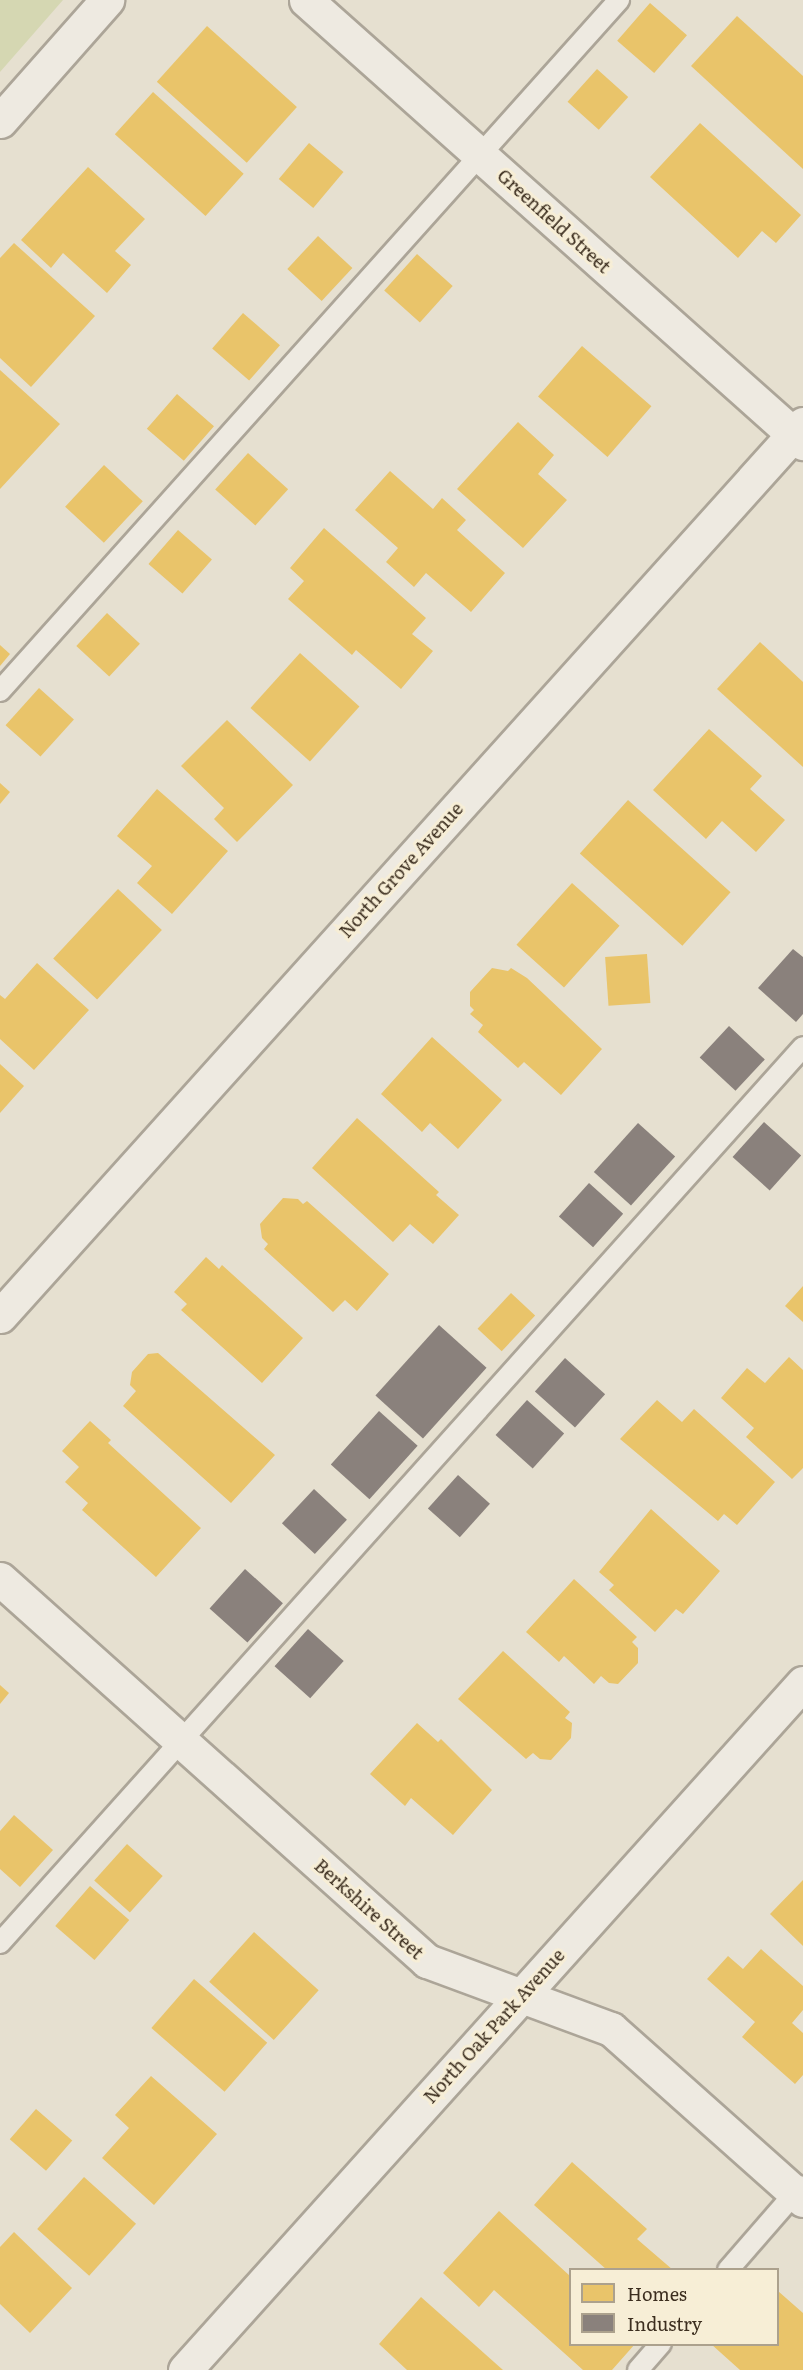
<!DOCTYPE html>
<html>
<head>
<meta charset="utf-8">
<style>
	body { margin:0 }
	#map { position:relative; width:803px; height:2370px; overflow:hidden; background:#e6e0d0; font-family:Literata,serif }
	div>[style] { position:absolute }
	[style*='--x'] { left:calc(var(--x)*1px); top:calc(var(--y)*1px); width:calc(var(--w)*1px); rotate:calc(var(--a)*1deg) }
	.green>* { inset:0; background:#d5d7b2 }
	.homes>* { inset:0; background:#e9c46a; transform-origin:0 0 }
	.industry>* { inset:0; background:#8a817c; transform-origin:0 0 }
	.roads { filter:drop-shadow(2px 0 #aca598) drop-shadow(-2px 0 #aca598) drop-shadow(0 2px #aca598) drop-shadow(0 -2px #aca598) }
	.service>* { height:20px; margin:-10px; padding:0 10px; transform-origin:10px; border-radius:10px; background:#eeeae1 }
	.minor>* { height:33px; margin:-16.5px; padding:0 16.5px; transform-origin:16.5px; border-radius:16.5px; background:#eeeae1 }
	.tertiary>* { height:33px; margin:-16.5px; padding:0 16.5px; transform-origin:16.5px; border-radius:16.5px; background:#eeeae1 }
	span { translate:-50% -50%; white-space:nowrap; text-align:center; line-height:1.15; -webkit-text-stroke:6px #f7eed6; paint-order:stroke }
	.street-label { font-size:18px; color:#3c2e1f }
	.legend { position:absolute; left:569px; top:2268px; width:210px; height:78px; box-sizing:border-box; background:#f7eed6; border:2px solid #aca18d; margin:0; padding:8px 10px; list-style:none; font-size:18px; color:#3c2e1f }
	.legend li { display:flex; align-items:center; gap:12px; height:30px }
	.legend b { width:30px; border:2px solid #aca18d }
</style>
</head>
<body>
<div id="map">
	<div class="green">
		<div style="clip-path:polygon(0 0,63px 0,0 72px)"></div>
	</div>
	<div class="homes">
		<div style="left:650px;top:3px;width:49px;height:50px;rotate:41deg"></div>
		<div style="clip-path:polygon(737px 16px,803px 76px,803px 169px,691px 66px)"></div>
		<div style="left:207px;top:26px;width:121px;height:75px;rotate:42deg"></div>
		<div style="left:597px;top:69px;width:42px;height:44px;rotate:42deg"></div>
		<div style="left:153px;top:92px;width:122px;height:57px;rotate:42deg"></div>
		<div style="clip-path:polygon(700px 123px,801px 215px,776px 243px,762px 231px,738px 258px,650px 177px)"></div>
		<div style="left:309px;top:143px;width:45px;height:47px;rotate:40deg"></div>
		<div style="clip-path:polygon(88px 167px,145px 219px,115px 251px,131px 265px,107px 293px,63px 253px,51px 268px,21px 240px)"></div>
		<div style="left:318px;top:236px;width:47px;height:45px;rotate:43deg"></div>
		<div style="clip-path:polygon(14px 243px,95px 316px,31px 387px,0 358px,0 258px)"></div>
		<div style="left:417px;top:254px;width:48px;height:49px;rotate:42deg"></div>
		<div style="left:243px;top:313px;width:49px;height:47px;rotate:41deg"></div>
		<div style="left:582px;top:346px;width:92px;height:67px;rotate:41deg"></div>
		<div style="clip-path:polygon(0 370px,60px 424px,0 489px)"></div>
		<div style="left:177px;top:394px;width:49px;height:46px;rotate:41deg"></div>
		<div style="clip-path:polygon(518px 422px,554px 455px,538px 474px,567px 500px,523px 548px,457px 489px)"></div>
		<div style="left:248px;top:453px;width:54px;height:49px;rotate:42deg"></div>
		<div style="left:104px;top:465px;width:53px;height:57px;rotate:43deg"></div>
		<div style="clip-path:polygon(390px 471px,433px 509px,442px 498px,466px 520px,457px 530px,505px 573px,471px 612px,426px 573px,414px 587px,386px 562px,398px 548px,355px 510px)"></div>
		<div style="clip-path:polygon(324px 528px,426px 618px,412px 634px,433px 651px,401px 689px,356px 650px,352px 655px,288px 599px,304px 581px,290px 568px)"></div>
		<div style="left:178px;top:530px;width:45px;height:45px;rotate:41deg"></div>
		<div style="left:107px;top:613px;width:45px;height:45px;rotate:43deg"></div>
		<div style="clip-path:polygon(760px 642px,803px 682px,803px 767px,717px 689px)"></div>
		<div style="clip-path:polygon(0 645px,10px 654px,0 666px)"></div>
		<div style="left:300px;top:653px;width:80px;height:74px;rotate:42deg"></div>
		<div style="left:39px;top:688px;width:47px;height:50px;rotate:42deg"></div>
		<div style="clip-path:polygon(227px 720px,293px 785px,237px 842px,214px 819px,224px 808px,181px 766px)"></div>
		<div style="clip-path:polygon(709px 729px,762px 776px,750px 789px,785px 820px,756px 852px,722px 821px,706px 839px,653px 790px)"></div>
		<div style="clip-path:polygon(0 783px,10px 792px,0 804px)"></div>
		<div style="clip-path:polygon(157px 789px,228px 851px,172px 914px,137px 883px,152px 866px,117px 836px)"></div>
		<div style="left:628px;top:800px;width:138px;height:72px;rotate:42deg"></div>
		<div style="left:572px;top:883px;width:64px;height:83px;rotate:42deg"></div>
		<div style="left:118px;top:889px;width:60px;height:95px;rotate:43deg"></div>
		<div style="left:647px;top:954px;width:49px;height:42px;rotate:86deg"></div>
		<div style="clip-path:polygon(37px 963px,89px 1010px,34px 1070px,0 1039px,0 995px,5px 999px)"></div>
		<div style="clip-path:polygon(492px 968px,508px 971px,511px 968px,527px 978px,602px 1049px,561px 1095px,524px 1062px,518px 1068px,478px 1032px,483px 1025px,470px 1014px,474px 1010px,470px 1006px,470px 992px)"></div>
		<div style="clip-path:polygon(432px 1037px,502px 1100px,458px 1149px,430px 1123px,422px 1132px,381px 1094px)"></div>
		<div style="clip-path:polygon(0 1064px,24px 1086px,0 1113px)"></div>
		<div style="clip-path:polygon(357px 1118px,439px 1192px,436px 1195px,459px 1215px,433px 1244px,410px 1224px,393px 1242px,312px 1168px)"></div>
		<div style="clip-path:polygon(283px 1198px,298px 1199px,303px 1204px,307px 1201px,389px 1274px,357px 1311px,345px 1300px,333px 1312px,264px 1249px,268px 1244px,262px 1238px,260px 1224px)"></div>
		<div style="clip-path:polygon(206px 1257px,219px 1269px,222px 1265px,303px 1338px,262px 1383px,181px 1310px,187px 1304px,174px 1292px)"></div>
		<div style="clip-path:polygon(803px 1286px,803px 1322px,785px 1306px)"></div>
		<div style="left:511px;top:1293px;width:33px;height:49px;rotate:43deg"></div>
		<div style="clip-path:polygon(158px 1353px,275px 1455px,231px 1503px,123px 1406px,136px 1391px,130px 1385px,132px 1372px,148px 1354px)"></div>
		<div style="clip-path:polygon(789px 1357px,803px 1370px,803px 1468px,792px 1479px,746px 1437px,754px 1428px,721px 1398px,747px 1368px,765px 1383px)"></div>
		<div style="clip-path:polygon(657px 1400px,682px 1422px,694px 1409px,775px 1482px,737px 1525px,724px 1514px,718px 1521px,620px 1439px)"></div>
		<div style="clip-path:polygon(90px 1421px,111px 1440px,108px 1443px,201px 1528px,156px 1577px,82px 1510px,88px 1503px,65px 1482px,79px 1467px,62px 1451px)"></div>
		<div style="clip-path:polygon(651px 1509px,720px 1571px,683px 1614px,676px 1609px,655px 1632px,609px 1590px,614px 1585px,599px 1572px)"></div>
		<div style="clip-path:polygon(574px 1579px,637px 1637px,632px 1642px,638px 1648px,638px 1663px,618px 1684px,609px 1683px,601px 1676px,594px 1684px,564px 1656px,559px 1662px,526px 1632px)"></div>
		<div style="clip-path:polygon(503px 1651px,570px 1712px,565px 1718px,572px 1723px,571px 1738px,551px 1760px,540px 1759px,533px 1753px,526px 1759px,458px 1699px)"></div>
		<div style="clip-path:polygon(0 1685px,9px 1693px,0 1704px)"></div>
		<div style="clip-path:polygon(417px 1723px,438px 1742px,441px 1739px,492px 1790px,453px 1835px,411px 1798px,405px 1806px,370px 1774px)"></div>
		<div style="clip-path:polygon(14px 1815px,53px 1850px,20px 1887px,0 1869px,0 1831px)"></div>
		<div style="left:127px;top:1844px;width:48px;height:49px;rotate:42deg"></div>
		<div style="clip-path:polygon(803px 1880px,803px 1946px,770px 1914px)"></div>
		<div style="left:90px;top:1886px;width:52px;height:53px;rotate:41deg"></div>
		<div style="left:254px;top:1932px;width:87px;height:67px;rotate:42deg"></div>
		<div style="clip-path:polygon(761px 1949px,803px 1986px,803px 2010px,792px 2023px,803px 2033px,803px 2075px,795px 2084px,742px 2037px,755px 2022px,707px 1979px,728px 1956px,743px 1969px)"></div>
		<div style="left:194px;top:1979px;width:97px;height:65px;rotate:41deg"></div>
		<div style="clip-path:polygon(151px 2076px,217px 2134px,154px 2205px,102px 2158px,129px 2128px,115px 2115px)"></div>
		<div style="left:36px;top:2109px;width:48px;height:40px;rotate:41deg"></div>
		<div style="clip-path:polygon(572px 2162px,647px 2229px,637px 2239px,673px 2270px,607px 2270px,534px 2205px)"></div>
		<div style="left:84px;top:2177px;width:70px;height:70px;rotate:42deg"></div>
		<div style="clip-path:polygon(499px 2211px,570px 2276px,570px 2344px,635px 2344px,612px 2370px,583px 2370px,494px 2290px,479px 2307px,443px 2273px)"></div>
		<div style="clip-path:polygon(14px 2232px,72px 2288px,30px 2333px,0 2304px,0 2247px)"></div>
		<div style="clip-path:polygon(778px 2291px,803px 2313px,803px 2370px,740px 2370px,711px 2344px,778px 2344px)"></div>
		<div style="clip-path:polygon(421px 2297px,503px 2370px,407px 2370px,379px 2344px)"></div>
	</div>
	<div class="industry">
		<div style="clip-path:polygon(793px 949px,803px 957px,803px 1014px,796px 1022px,758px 988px)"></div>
		<div style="left:729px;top:1026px;width:49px;height:43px;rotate:43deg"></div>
		<div style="left:764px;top:1122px;width:50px;height:47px;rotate:42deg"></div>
		<div style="left:638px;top:1123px;width:50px;height:66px;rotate:42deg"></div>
		<div style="left:589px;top:1183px;width:46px;height:45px;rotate:42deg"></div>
		<div style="left:439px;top:1325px;width:64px;height:95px;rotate:42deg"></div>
		<div style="left:565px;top:1358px;width:54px;height:45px;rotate:42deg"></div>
		<div style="left:527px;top:1400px;width:50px;height:47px;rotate:42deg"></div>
		<div style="left:379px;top:1411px;width:52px;height:72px;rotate:42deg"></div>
		<div style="left:458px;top:1475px;width:43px;height:45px;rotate:42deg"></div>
		<div style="left:314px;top:1489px;width:45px;height:47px;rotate:43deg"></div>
		<div style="left:245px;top:1569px;width:51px;height:53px;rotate:42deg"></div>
		<div style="left:308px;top:1629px;width:48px;height:50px;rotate:42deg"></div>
	</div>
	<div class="roads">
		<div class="service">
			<div style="--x:0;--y:691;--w:928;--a:-48.15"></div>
			<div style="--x:0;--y:1943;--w:1203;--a:-48.13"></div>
			<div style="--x:728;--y:2270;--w:111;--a:-49"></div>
			<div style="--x:638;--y:2370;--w:35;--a:-49"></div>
		</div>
		<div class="minor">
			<div style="--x:306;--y:0;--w:666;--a:41.71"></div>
			<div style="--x:0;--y:121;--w:162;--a:-48.5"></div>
			<div style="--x:0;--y:1316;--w:1200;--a:-48.01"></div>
			<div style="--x:0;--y:1579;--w:573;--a:41.82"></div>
			<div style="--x:427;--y:1961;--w:196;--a:20.3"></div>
			<div style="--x:611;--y:2029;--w:257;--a:41.7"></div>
		</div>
		<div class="tertiary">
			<div style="--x:185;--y:2370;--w:924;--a:-48.03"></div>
		</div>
	</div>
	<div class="street-label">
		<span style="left:554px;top:221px;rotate:42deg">Greenfield Street</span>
		<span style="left:401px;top:870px;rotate:-48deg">North Grove Avenue</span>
		<span style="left:369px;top:1909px;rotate:42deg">Berkshire Street</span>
		<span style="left:494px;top:2026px;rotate:-48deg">North Oak Park Avenue</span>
	</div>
	<ul class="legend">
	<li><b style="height:16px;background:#e9c46a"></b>Homes</li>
	<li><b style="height:16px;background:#8a817c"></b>Industry</li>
	</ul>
</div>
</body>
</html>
